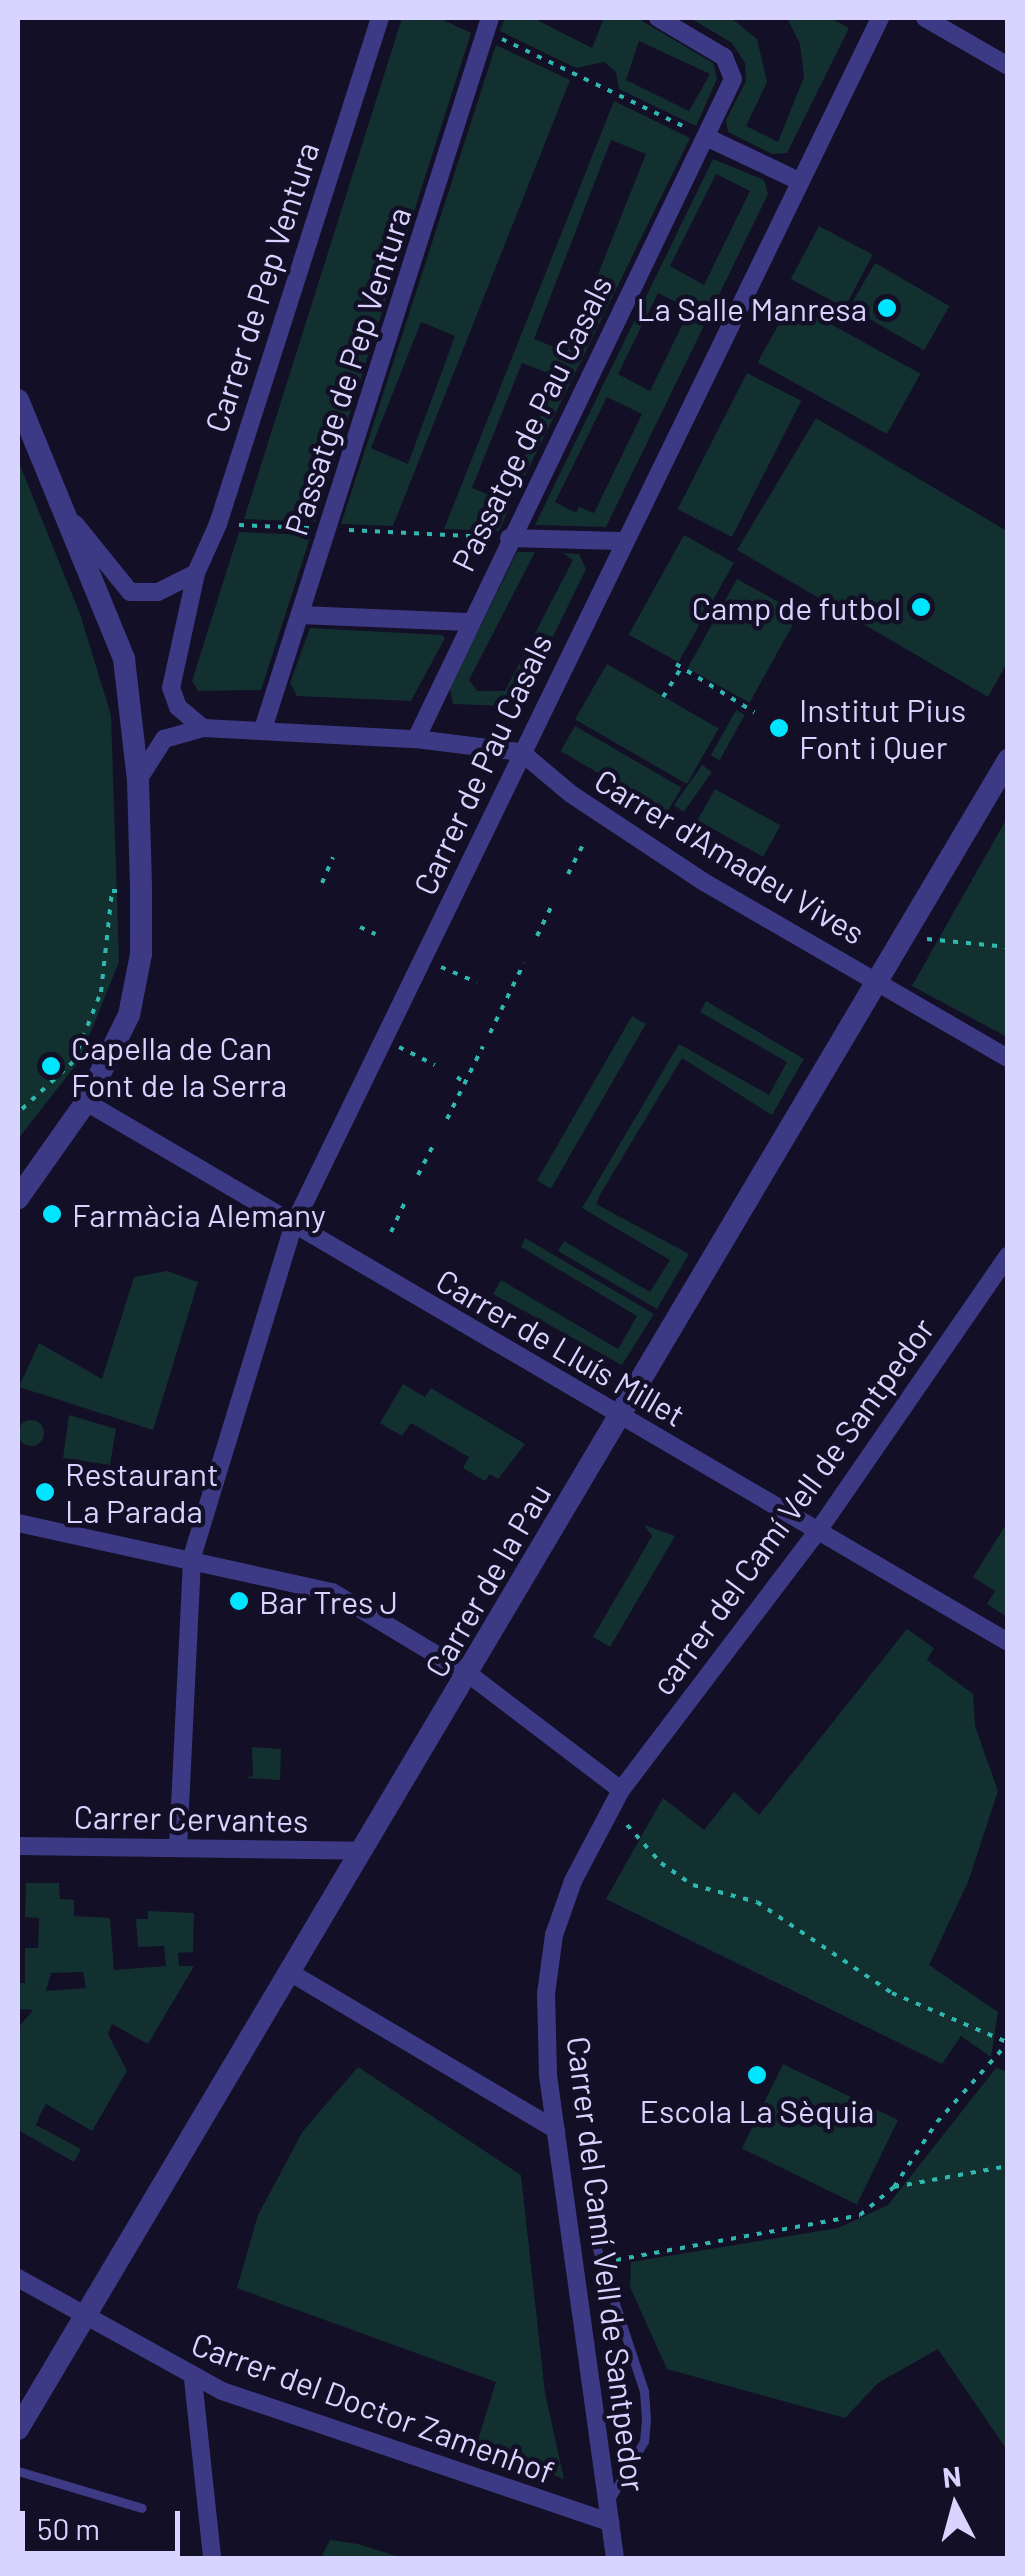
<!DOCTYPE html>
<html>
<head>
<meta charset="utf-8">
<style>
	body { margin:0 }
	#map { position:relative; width:1025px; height:2576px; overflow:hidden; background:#130f26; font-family:Barlow,sans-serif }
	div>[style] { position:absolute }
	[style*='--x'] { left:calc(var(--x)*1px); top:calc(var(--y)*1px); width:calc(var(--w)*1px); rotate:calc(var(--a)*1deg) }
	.green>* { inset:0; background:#12302f; transform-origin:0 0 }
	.round { border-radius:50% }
	.path>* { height:4px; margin-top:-2px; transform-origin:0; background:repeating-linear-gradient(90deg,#2fb8b0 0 5px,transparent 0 13px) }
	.service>* { height:9px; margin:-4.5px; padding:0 4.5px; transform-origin:4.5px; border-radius:4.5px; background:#3d3a85 }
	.minor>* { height:18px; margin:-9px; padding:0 9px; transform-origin:9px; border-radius:9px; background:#3d3a85 }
	.tertiary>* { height:22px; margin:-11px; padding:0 11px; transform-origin:11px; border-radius:11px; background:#3d3a85 }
	.dots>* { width:28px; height:28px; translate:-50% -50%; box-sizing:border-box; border:5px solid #130f26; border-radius:50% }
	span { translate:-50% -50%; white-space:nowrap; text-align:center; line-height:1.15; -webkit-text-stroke:9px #130f26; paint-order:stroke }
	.street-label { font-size:32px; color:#d9d4ff }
	.poi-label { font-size:32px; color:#d9d4ff }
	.right { translate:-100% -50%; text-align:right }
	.left { translate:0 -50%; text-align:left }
	.frame { position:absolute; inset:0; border:20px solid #d9d4ff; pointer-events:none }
	.north { position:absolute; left:905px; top:2456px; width:100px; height:100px; -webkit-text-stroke:8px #130f26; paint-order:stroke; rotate:354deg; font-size:28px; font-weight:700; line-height:40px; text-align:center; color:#d9d4ff }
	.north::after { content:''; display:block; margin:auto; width:35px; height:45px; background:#d9d4ff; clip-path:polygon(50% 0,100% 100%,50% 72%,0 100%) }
	.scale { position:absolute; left:20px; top:2511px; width:160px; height:45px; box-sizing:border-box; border:5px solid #d9d4ff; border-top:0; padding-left:12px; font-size:30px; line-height:35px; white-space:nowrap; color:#d9d4ff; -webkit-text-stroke:8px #130f26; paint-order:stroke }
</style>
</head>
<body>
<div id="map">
	<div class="green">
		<div style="clip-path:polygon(402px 18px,439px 18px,471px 33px,315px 522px,244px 519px)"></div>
		<div style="clip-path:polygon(evenodd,505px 18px,533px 18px,592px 48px,604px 18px,637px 18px,713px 63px,717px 79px,696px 126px,619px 89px,616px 72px,604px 62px,576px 68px,500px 31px,505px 18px,639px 41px,710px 74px,689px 111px,626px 80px,639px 41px)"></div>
		<div style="clip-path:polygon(690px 18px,731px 18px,757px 39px,767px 82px,746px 126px,778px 142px,804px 77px,800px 44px,787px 18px,830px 18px,849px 28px,787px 153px,772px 154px,728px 132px,726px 120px,746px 81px,745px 63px,732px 43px)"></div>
		<div style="clip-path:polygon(evenodd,496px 45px,570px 80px,393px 526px,341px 524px,496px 45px,421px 322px,455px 336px,408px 464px,371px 448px,421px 322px)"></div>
		<div style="clip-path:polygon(evenodd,614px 101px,690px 138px,516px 494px,517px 476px,556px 376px,522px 363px,472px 488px,511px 504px,499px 531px,444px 529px,614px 101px,611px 140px,646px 154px,567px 352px,534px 339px,611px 140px)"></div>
		<div style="clip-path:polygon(evenodd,713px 159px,764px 180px,768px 194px,606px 527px,535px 525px,713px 159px,716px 174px,750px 191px,704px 285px,670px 266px,716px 174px,713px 159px,658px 293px,690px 309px,650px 391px,618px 374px,658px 293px,713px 159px,607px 397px,642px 414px,594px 513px,579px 507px,576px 513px,555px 502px,607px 397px)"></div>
		<div style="left:819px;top:226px;width:61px;height:60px;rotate:28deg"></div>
		<div style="left:875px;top:263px;width:86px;height:51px;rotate:30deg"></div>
		<div style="left:791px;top:302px;width:148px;height:69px;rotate:29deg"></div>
		<div style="left:747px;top:373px;width:61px;height:153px;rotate:27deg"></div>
		<div style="clip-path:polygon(816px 418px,1007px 531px,1007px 663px,988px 697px,737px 550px)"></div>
		<div style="clip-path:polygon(18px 460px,80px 614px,111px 715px,119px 962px,79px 1061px,18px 1139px)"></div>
		<div style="clip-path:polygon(239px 532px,311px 535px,261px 690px,198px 691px,192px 681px)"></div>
		<div style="left:684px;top:535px;width:57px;height:114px;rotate:29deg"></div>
		<div style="clip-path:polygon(517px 552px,535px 552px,469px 680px,477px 691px,505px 691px,573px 560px,563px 553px,579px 554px,586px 569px,522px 700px,508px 706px,453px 704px,450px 688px)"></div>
		<div style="left:737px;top:579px;width:71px;height:102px;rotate:29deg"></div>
		<div style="clip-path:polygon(310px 628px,442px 635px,445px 638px,411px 701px,297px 696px,290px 683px)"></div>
		<div style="left:607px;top:664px;width:129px;height:64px;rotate:30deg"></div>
		<div style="left:736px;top:710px;width:10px;height:52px;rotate:29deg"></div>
		<div style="left:575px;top:726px;width:123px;height:29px;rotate:30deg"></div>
		<div style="left:702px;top:765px;width:12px;height:49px;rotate:35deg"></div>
		<div style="left:715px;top:789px;width:75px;height:36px;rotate:29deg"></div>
		<div style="clip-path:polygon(1007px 818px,1008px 1037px,1007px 1037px,912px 986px)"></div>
		<div style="clip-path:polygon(706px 1001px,804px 1059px,772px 1115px,682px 1058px,601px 1193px,596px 1204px,689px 1254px,657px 1309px,558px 1251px,564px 1241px,650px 1292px,670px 1260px,582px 1208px,679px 1044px,769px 1095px,787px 1062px,700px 1012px)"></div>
		<div style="left:632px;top:1016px;width:16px;height:190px;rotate:30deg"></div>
		<div style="clip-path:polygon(525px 1238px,654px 1314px,622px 1365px,493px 1294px,501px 1280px,618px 1349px,637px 1316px,521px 1247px)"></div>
		<div style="clip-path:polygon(167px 1271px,198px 1282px,153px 1430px,19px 1387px,39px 1343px,102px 1379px,134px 1277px)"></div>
		<div style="clip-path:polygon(403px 1384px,425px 1397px,431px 1388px,525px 1444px,498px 1479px,490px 1474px,485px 1481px,463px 1468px,469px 1457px,411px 1423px,402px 1436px,380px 1423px)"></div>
		<div style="clip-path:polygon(69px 1415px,116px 1429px,110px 1465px,63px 1458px)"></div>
		<div class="round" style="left:18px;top:1420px;width:26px;height:26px"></div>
		<div style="clip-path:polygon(1007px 1523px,1007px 1617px,987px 1604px,995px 1591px,973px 1577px)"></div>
		<div style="clip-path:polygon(644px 1525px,675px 1536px,610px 1647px,593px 1637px,652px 1536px)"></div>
		<div style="clip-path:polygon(907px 1629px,934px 1648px,927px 1660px,973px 1694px,975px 1726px,998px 1791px,968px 1882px,929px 1965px,998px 2012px,991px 2057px,961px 2036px,942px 2064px,606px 1899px,663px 1798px,704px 1830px,734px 1792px,759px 1815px)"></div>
		<div style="clip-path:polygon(252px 1747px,281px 1749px,280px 1780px,245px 1778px,253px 1776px)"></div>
		<div style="clip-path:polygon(evenodd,26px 1883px,59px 1883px,60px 1899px,74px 1900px,74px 1916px,110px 1918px,114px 1970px,166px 1966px,164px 1946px,138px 1947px,136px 1919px,148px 1919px,148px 1911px,194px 1913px,193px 1952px,178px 1953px,179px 1966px,194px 1966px,148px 2044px,112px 2024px,108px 2034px,127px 2071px,92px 2131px,46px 2104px,41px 2113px,36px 2125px,81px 2149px,74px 2162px,18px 2130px,18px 2028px,33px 2010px,18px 2009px,18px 1983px,25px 1983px,25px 1948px,38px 1948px,39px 1918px,25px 1917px,26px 1883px,83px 1972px,86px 1988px,46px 1991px,51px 1973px,83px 1972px)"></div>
		<div style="left:783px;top:2064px;width:128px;height:94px;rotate:26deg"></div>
		<div style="clip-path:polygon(358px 2067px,521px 2175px,545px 2393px,564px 2479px,476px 2446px,496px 2382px,237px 2288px,258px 2215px,303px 2131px)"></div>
		<div style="clip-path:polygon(996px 2068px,1008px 2072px,1007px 2450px,938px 2349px,878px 2383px,845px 2418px,667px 2369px,630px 2287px,631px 2262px,838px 2228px,888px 2205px)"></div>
		<div style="clip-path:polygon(330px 2540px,358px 2544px,402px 2558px,321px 2558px)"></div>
	</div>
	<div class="path">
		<div style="--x:502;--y:39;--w:205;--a:25.7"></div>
		<div style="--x:239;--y:525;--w:70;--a:2.5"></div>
		<div style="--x:349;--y:530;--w:140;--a:2.9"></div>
		<div style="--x:676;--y:664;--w:92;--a:31.6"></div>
		<div style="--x:663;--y:697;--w:32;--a:-58"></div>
		<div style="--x:568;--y:874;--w:33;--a:-63"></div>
		<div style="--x:322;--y:883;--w:28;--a:-67"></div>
		<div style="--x:360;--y:927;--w:17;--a:25"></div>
		<div style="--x:537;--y:936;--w:37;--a:-64"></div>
		<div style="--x:927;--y:939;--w:81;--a:5.6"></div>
		<div style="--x:441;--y:967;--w:39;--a:23"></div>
		<div style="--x:490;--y:1033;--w:78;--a:-64.1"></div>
		<div style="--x:399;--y:1047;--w:40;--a:26.6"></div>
		<div style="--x:457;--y:1077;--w:11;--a:38"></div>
		<div style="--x:18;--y:1099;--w:20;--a:90"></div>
		<div style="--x:22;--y:1109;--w:69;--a:-42.7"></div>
		<div style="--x:73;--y:1062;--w:75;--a:-68.2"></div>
		<div style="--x:101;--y:992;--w:102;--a:-83.8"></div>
		<div style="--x:112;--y:891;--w:9;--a:0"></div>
		<div style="--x:447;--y:1119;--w:81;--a:-63.7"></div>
		<div style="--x:418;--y:1175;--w:38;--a:-63"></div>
		<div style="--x:391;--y:1232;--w:38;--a:-65"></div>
		<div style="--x:627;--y:1825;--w:51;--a:48.2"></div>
		<div style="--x:661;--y:1863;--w:39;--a:35"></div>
		<div style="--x:693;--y:1885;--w:66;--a:14.9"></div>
		<div style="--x:757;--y:1902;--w:163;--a:34"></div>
		<div style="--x:892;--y:1993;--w:125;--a:23.1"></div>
		<div style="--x:894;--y:2187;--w:116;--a:-10.4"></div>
		<div style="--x:616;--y:2260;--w:248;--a:-10.4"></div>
		<div style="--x:860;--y:2215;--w:44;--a:-39.5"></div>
		<div style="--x:894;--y:2187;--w:78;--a:-56.5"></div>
		<div style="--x:937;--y:2122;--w:106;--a:-48.1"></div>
	</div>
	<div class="service">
		<div style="--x:596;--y:2246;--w:153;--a:71.7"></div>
		<div style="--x:644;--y:2391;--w:28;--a:86"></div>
		<div style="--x:646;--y:2419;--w:22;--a:95"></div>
		<div style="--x:644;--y:2441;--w:69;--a:120.3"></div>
		<div style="--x:18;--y:2471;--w:129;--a:16.6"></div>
	</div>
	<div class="minor">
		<div style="--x:925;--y:18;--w:96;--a:30"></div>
		<div style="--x:706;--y:137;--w:103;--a:25.3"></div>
		<div style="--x:75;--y:524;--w:87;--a:51"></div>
		<div style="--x:130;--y:592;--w:28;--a:0"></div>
		<div style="--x:158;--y:592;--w:42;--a:-26.6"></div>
		<div style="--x:509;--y:538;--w:111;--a:1.5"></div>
		<div style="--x:301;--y:615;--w:166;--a:2.4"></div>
		<div style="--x:203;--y:728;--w:33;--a:-140"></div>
		<div style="--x:178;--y:707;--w:20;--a:-110"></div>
		<div style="--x:171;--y:688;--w:118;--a:-77.7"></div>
		<div style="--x:196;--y:573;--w:54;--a:-65.8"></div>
		<div style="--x:218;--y:524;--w:531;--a:-72.25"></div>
		<div style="--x:263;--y:729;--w:746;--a:-72.29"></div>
		<div style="--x:416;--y:739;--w:732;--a:-64.34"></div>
		<div style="--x:733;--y:79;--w:24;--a:-112"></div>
		<div style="--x:724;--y:57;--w:77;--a:-149.4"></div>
		<div style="--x:138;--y:780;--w:49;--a:-57.6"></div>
		<div style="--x:164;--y:739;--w:41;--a:-15.8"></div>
		<div style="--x:203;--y:728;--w:213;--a:3"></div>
		<div style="--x:416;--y:739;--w:106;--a:7.1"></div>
		<div style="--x:521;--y:752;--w:65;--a:40"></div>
		<div style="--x:571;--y:794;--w:159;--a:33.5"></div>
		<div style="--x:704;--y:882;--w:351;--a:30.1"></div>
		<div style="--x:86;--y:1102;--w:1068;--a:30.36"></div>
		<div style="--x:18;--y:1523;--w:321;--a:12.4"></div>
		<div style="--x:332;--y:1592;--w:161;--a:31"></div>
		<div style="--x:470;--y:1675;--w:190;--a:37.3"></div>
		<div style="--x:18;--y:1846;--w:345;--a:0.8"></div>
		<div style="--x:178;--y:1847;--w:290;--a:-87.2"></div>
		<div style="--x:192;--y:1557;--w:348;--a:-73"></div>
		<div style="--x:294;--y:1224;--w:1341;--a:-64.08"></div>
		<div style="--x:291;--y:1973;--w:308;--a:30.6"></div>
		<div style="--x:18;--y:2278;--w:233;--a:29"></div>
		<div style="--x:222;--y:2391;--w:410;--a:18.7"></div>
		<div style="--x:193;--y:2379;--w:180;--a:83.9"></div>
		<div style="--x:615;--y:2558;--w:489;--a:-97.9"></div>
		<div style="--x:548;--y:2074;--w:80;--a:-91.4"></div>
		<div style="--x:546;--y:1994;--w:60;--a:-82.3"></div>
		<div style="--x:554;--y:1935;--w:57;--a:-70.6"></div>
		<div style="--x:573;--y:1881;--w:103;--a:-62.2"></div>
		<div style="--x:621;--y:1790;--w:329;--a:-52.8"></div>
		<div style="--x:820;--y:1528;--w:331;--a:-55.4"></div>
	</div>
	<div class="tertiary">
		<div style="--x:18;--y:400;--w:280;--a:67.7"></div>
		<div style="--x:124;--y:659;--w:122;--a:83.4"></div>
		<div style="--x:138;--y:780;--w:110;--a:88.4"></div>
		<div style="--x:141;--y:890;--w:64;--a:90"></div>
		<div style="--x:141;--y:954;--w:62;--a:101.1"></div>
		<div style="--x:129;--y:1015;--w:97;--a:116.3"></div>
		<div style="--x:86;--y:1102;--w:118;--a:125.3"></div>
		<div style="--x:18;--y:2429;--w:1941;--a:-59.32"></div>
	</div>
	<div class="dots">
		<div style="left:887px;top:308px;background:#00e5ff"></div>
		<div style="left:921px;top:607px;background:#00e5ff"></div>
		<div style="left:779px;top:728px;background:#00e5ff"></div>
		<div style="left:51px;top:1066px;background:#00e5ff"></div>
		<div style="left:52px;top:1214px;background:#00e5ff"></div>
		<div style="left:45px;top:1492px;background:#00e5ff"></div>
		<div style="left:239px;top:1601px;background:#00e5ff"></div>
		<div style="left:757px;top:2075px;background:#00e5ff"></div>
	</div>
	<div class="street-label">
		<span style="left:261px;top:287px;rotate:-72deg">Carrer de Pep Ventura</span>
		<span style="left:347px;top:371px;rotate:-72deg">Passatge de Pep Ventura</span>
		<span style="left:531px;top:423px;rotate:-64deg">Passatge de Pau Casals</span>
		<span style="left:482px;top:764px;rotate:-65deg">Carrer de Pau Casals</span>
		<span style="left:730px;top:856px;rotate:31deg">Carrer d'Amadeu Vives</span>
		<span style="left:561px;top:1347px;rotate:30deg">Carrer de Lluís Millet</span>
		<span style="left:792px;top:1506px;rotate:-54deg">carrer del Camí Vell de Santpedor</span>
		<span style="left:487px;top:1580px;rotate:-60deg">Carrer de la Pau</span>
		<span style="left:191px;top:1818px;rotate:1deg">Carrer Cervantes</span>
		<span style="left:607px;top:2264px;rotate:83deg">Carrer del Camí Vell de Santpedor</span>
		<span style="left:373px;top:2407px;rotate:20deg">Carrer del Doctor Zamenhof</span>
	</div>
	<div class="poi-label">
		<span class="right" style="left:867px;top:308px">La Salle Manresa</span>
		<span class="right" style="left:901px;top:607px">Camp de futbol</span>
		<span class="left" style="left:799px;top:728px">Institut Pius<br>Font i Quer</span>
		<span class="left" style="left:71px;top:1066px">Capella de Can<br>Font de la Serra</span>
		<span class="left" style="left:72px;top:1214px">Farmàcia Alemany</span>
		<span class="left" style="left:65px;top:1492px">Restaurant<br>La Parada</span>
		<span class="left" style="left:259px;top:1601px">Bar Tres J</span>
		<span style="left:757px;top:2110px">Escola La Sèquia</span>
	</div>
	<div class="frame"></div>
	<div class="north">N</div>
	<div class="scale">50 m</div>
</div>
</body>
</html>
